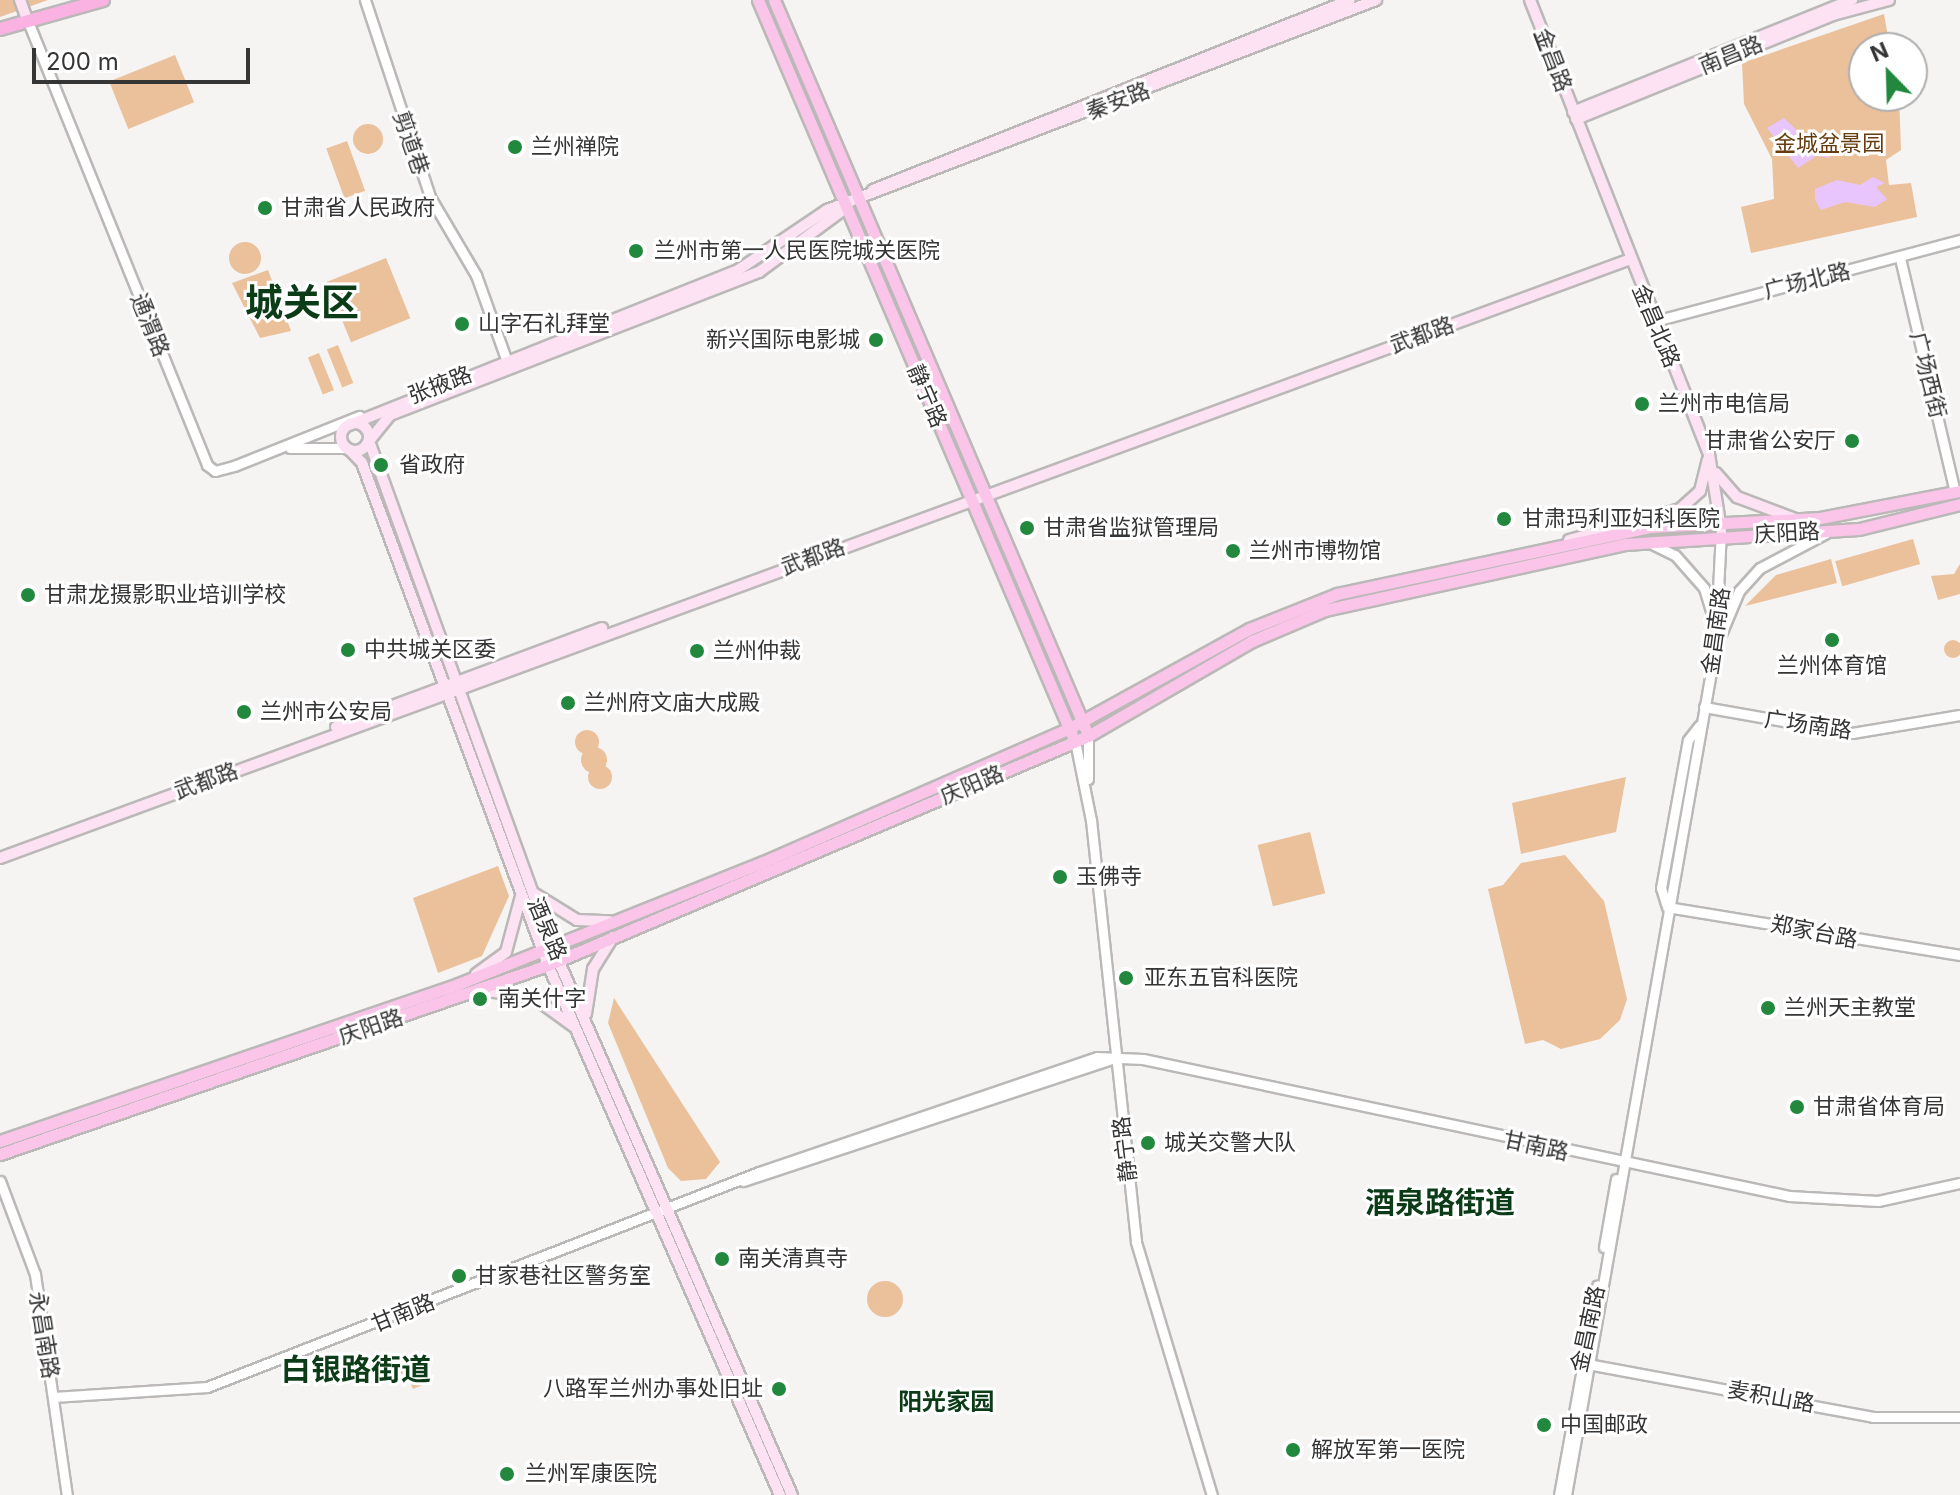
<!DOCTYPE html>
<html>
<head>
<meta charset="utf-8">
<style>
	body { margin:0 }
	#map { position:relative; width:1960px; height:1495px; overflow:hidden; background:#f6f3f3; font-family:Inter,"Noto Sans SC",sans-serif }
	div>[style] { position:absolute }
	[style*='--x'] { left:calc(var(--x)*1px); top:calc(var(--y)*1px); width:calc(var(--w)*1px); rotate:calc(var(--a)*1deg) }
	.green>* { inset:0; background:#eac19a; transform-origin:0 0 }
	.round { border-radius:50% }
	.water>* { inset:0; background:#e9c5fd }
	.roads { filter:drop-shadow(2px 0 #bbb8b8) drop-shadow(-2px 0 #bbb8b8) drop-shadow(0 2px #bbb8b8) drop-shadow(0 -2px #bbb8b8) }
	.tertiary>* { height:9px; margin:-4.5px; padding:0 4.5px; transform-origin:4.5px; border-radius:4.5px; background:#fff }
	.secondary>* { height:10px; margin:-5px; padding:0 5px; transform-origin:5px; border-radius:5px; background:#fde2f4 }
	.secondary>.ring { margin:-5px; padding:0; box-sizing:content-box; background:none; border:10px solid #fde2f4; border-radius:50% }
	.primary>* { height:11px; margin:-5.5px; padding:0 5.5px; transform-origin:5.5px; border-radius:5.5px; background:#fbc5e9 }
	.trunk>* { height:12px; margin:-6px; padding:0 6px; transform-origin:6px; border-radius:6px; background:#fab2e2 }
	.dots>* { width:22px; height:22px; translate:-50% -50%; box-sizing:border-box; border:4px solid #fff; border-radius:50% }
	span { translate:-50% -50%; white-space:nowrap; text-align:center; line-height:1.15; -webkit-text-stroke:6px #fff; paint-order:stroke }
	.street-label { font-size:22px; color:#363535 }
	.park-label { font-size:22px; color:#653c0e }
	.poi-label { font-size:22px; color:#363535 }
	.left { translate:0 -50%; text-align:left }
	.right { translate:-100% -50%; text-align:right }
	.neighbourhood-label { font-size:24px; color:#0b3b17; font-weight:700 }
	.district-label { font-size:30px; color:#0b3b17; font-weight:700 }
	.town-label { font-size:38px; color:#0b3b17; font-weight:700 }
	.north { position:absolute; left:1848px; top:32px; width:80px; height:80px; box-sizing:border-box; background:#fff; border:2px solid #afaeae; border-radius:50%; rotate:337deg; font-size:22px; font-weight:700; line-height:32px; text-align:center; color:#363535 }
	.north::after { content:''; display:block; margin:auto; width:28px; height:36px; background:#22883d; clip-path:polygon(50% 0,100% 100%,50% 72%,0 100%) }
	.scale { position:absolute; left:32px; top:48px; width:218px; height:36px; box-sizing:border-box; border:4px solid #363535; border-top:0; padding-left:10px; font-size:24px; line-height:28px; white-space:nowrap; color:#363535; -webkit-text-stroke:6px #fff; paint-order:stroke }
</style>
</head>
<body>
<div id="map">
	<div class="green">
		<div style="clip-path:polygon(0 0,48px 0,0 17px)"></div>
		<div style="clip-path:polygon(1884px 14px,1890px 48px,1864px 48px,1864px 96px,1899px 96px,1901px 150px,1886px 160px,1889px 185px,1911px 183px,1917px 217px,1751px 253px,1741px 207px,1774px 199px,1772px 159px,1744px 104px,1742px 63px)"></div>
		<div style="left:175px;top:55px;width:51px;height:71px;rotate:68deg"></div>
		<div class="round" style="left:353px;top:124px;width:30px;height:30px"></div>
		<div style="left:347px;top:141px;width:53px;height:22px;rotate:70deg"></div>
		<div class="round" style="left:229px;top:242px;width:32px;height:32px"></div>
		<div style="left:386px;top:258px;width:65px;height:64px;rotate:68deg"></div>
		<div style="clip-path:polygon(268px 270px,291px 331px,260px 338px,232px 283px)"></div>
		<div style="left:338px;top:345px;width:41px;height:12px;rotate:68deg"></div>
		<div style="left:319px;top:353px;width:40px;height:12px;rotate:68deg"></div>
		<div style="left:1913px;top:539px;width:26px;height:81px;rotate:74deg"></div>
		<div style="clip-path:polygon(1831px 559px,1837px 583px,1745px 606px,1776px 575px)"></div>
		<div style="clip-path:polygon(1960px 564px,1960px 594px,1938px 600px,1931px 576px,1954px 574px)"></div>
		<div class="round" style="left:1944px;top:640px;width:18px;height:18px"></div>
		<div class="round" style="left:575px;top:730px;width:24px;height:24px"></div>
		<div class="round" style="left:581px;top:747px;width:26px;height:26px"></div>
		<div class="round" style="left:588px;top:765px;width:24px;height:24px"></div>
		<div style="clip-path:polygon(1626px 777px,1616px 832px,1521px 854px,1512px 803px)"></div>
		<div style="left:1310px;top:832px;width:63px;height:54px;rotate:76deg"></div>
		<div style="clip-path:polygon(1565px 855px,1604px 901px,1627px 999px,1620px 1020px,1600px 1039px,1561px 1049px,1543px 1040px,1525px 1044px,1488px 889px,1503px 885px,1521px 863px)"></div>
		<div style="clip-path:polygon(498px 866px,509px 896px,482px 956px,438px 973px,413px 898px)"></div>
		<div style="clip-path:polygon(614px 998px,720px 1162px,706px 1179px,681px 1181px,668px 1168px,608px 1023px)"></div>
		<div class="round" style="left:867px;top:1281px;width:36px;height:36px"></div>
		<div style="clip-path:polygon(418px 1352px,430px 1382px,413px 1389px,406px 1372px,380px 1383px,374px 1370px)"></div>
	</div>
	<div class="water">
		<div style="clip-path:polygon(1784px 118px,1810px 143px,1827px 146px,1830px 158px,1816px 156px,1798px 168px,1767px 128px)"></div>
		<div style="clip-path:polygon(1873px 177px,1885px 183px,1876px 187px,1887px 199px,1875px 207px,1845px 202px,1821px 210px,1815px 200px,1815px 189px,1837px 180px,1860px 185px)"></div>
	</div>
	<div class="roads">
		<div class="tertiary">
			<div style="--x:365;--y:0;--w:207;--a:71.7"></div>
			<div style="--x:430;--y:197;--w:91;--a:59.5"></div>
			<div style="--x:476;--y:275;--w:98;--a:70.3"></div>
			<div style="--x:27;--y:19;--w:481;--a:68"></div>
			<div style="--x:207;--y:465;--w:10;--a:37"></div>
			<div style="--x:215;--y:471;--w:20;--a:-15"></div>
			<div style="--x:234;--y:466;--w:135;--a:-21.8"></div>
			<div style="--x:1900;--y:258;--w:240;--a:76.8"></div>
			<div style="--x:1655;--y:321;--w:316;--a:-14.9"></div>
			<div style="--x:290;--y:448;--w:56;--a:0"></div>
			<div style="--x:1652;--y:544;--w:25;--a:26"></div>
			<div style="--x:1675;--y:555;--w:44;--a:48.7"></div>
			<div style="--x:1704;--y:588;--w:39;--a:73"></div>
			<div style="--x:1721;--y:634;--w:47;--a:-67.3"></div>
			<div style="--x:1739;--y:591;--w:31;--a:-48"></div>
			<div style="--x:1760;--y:568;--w:75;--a:-27.9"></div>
			<div style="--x:1704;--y:707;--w:150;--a:10"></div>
			<div style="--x:1852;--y:733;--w:109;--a:-9.5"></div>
			<div style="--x:1075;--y:741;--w:81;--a:78.6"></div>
			<div style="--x:1091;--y:820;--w:424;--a:83.9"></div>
			<div style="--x:1136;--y:1242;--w:264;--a:73.3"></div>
			<div style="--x:1088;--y:779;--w:43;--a:-90"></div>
			<div style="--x:1666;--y:904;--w:17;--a:-107"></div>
			<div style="--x:1661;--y:888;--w:150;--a:-79.7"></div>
			<div style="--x:1688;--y:740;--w:18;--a:-52"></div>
			<div style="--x:1667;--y:907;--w:297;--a:9.3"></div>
			<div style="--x:0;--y:1181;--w:99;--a:69.4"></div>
			<div style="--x:35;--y:1274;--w:223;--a:81.8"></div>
			<div style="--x:743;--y:1181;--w:388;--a:-18.3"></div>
			<div style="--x:1604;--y:1247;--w:69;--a:-80"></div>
			<div style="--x:1582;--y:1363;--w:296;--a:10.5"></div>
			<div style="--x:1873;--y:1417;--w:87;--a:0"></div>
			<div style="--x:54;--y:1397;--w:153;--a:-3.7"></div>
			<div style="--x:207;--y:1387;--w:592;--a:-21.28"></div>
			<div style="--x:759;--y:1172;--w:357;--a:-18.8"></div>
			<div style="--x:1097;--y:1057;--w:46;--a:2.5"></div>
			<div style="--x:1143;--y:1059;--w:660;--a:11.97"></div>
			<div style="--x:1789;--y:1196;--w:89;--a:3.2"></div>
			<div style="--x:1878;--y:1201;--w:84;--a:-12.4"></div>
			<div style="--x:1559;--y:1495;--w:213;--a:-79.7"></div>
			<div style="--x:1566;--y:1495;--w:859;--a:-80.01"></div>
			<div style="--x:1715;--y:649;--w:117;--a:-87.1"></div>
		</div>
		<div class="secondary">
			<div style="--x:20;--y:0;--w:20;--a:70"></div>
			<div style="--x:1530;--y:0;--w:488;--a:68.5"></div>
			<div style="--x:1709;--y:454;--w:76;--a:80.9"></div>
			<div style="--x:1573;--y:112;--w:301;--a:-21.9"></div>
			<div style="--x:1576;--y:119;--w:277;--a:-22"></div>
			<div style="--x:1833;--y:15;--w:58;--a:-15"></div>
			<div style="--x:873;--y:190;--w:513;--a:-21.72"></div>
			<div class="ring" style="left:341px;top:423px;width:18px;height:18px"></div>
			<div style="--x:349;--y:425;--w:419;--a:-21.7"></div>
			<div style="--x:738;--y:270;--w:107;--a:-34"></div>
			<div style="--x:827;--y:210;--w:588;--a:-20.93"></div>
			<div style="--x:350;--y:450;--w:18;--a:47"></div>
			<div style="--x:362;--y:463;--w:535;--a:69.67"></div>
			<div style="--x:548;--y:965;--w:579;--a:66.36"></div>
			<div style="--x:1716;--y:473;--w:32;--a:49"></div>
			<div style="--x:1737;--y:497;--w:60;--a:20.6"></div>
			<div style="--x:1569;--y:540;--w:115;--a:-15.6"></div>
			<div style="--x:1680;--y:509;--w:27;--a:-42"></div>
			<div style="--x:1700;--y:491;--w:32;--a:-76"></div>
			<div style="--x:336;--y:727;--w:284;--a:-20.4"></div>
			<div style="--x:0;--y:858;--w:1734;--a:-20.17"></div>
			<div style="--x:535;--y:894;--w:49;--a:31.8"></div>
			<div style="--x:577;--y:920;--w:33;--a:2"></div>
			<div style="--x:476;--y:974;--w:37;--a:-36"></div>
			<div style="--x:506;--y:952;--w:58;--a:-75"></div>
			<div style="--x:479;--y:990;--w:54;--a:7.4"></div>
			<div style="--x:533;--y:997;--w:49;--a:35.9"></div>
			<div style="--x:586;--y:1014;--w:46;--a:-81.2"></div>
			<div style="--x:593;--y:969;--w:38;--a:-58"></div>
			<div style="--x:792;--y:1495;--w:599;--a:-113.61"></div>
			<div style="--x:552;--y:946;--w:537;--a:-109.92"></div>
			<div style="--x:369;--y:441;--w:33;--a:-51"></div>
			<div style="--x:390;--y:415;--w:396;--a:-21.2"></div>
			<div style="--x:759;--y:272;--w:109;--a:-36.5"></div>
		</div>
		<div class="primary">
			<div style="--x:758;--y:0;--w:799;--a:66.87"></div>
			<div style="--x:774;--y:0;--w:792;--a:66.87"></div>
			<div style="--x:0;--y:1141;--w:484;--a:-18.9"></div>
			<div style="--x:458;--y:984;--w:328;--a:-21.8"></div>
			<div style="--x:763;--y:862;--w:333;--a:-23.6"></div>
			<div style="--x:1068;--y:729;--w:207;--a:-28.9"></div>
			<div style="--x:1249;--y:629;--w:95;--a:-21.7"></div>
			<div style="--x:1337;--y:594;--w:320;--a:-12.1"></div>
			<div style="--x:1650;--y:527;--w:170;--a:-3"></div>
			<div style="--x:1820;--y:518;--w:143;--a:-10.9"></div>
			<div style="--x:0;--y:1154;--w:580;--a:-19.03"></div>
			<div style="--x:548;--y:965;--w:587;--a:-22.98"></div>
			<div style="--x:1088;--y:736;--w:190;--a:-30.1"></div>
			<div style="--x:1252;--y:641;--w:79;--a:-23"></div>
			<div style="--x:1325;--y:610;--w:307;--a:-12.4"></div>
			<div style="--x:1625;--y:544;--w:234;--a:-3.7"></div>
			<div style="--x:1859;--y:529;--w:104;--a:-13.9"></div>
		</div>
		<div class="trunk">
			<div style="--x:0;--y:29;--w:107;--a:-15.7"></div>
		</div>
	</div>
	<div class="dots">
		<div style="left:515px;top:147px;background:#22883d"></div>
		<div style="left:265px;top:208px;background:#22883d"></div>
		<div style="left:636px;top:251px;background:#22883d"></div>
		<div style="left:462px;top:324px;background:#22883d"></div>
		<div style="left:876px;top:340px;background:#22883d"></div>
		<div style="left:1642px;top:404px;background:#22883d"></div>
		<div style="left:1852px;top:441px;background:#22883d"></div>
		<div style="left:381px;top:465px;background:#22883d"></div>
		<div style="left:1504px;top:519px;background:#22883d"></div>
		<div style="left:1027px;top:528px;background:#22883d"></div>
		<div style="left:1233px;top:551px;background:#22883d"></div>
		<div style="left:28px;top:595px;background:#22883d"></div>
		<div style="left:1832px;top:640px;background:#22883d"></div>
		<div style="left:348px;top:650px;background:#22883d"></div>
		<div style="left:697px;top:651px;background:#22883d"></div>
		<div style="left:568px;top:703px;background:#22883d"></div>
		<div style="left:244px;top:712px;background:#22883d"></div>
		<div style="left:1060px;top:877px;background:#22883d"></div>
		<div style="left:1126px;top:978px;background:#22883d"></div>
		<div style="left:480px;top:999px;background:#22883d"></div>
		<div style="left:1768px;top:1008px;background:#22883d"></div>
		<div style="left:1797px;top:1107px;background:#22883d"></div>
		<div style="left:1148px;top:1143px;background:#22883d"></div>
		<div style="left:722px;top:1259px;background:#22883d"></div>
		<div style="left:459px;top:1276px;background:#22883d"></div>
		<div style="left:779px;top:1389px;background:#22883d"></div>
		<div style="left:1544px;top:1425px;background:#22883d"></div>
		<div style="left:1293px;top:1450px;background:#22883d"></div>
		<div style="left:507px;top:1474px;background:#22883d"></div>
	</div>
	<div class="street-label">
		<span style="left:1731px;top:55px;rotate:-22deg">南昌路</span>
		<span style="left:1553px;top:60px;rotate:69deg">金昌路</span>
		<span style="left:1118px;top:101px;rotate:-21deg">秦安路</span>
		<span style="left:411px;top:143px;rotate:71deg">剪道巷</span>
		<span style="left:1807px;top:281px;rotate:-14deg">广场北路</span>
		<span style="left:150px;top:325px;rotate:68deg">通渭路</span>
		<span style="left:1656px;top:326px;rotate:67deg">金昌北路</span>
		<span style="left:1422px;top:335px;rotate:-20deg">武都路</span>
		<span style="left:1928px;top:375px;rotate:76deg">广场西街</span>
		<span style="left:440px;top:385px;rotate:-21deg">张掖路</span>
		<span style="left:927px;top:396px;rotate:67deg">静宁路</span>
		<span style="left:1787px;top:533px;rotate:-3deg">庆阳路</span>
		<span style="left:813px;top:557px;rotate:-20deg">武都路</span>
		<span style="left:1716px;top:631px;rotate:-82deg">金昌南路</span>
		<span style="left:1808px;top:725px;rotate:8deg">广场南路</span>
		<span style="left:206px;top:781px;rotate:-20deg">武都路</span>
		<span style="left:972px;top:785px;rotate:-23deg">庆阳路</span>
		<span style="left:547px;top:929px;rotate:67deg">酒泉路</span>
		<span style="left:1814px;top:932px;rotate:11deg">郑家台路</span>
		<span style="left:371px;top:1027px;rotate:-19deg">庆阳路</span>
		<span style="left:1536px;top:1146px;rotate:12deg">甘南路</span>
		<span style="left:1125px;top:1149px;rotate:-97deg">静宁路</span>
		<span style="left:403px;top:1313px;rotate:-22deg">甘南路</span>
		<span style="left:1588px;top:1329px;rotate:-78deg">金昌南路</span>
		<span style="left:44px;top:1335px;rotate:81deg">永昌南路</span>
		<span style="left:1771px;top:1397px;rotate:10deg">麦积山路</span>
	</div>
	<div class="park-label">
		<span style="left:1829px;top:144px">金城盆景园</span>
	</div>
	<div class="poi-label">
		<span class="left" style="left:531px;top:147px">兰州禅院</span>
		<span class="left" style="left:281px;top:208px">甘肃省人民政府</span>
		<span class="left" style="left:654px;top:251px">兰州市第一人民医院城关医院</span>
		<span class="left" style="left:478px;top:324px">山字石礼拜堂</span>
		<span class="right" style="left:860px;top:340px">新兴国际电影城</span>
		<span class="left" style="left:1658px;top:404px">兰州市电信局</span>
		<span class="right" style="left:1836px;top:441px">甘肃省公安厅</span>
		<span class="left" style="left:399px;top:465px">省政府</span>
		<span class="left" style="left:1522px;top:519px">甘肃玛利亚妇科医院</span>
		<span class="left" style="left:1043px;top:528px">甘肃省监狱管理局</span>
		<span class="left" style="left:1249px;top:551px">兰州市博物馆</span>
		<span class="left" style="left:44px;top:595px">甘肃龙摄影职业培训学校</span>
		<span class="left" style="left:364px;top:650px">中共城关区委</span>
		<span class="left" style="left:713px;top:651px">兰州仲裁</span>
		<span style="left:1832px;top:666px">兰州体育馆</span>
		<span class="left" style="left:584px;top:703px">兰州府文庙大成殿</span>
		<span class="left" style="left:260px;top:712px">兰州市公安局</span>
		<span class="left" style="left:1076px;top:877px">玉佛寺</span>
		<span class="left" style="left:1144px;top:978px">亚东五官科医院</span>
		<span class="left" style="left:498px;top:999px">南关什字</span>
		<span class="left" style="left:1784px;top:1008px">兰州天主教堂</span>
		<span class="left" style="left:1813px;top:1107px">甘肃省体育局</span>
		<span class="left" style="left:1164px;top:1143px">城关交警大队</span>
		<span class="left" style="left:738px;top:1259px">南关清真寺</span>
		<span class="left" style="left:475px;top:1276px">甘家巷社区警务室</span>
		<span class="right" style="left:763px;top:1389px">八路军兰州办事处旧址</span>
		<span class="left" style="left:1560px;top:1425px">中国邮政</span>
		<span class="left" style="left:1311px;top:1450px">解放军第一医院</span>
		<span class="left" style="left:525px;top:1474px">兰州军康医院</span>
	</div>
	<div class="neighbourhood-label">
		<span style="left:946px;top:1402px">阳光家园</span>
	</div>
	<div class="district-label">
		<span style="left:1440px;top:1202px">酒泉路街道</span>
		<span style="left:356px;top:1369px">白银路街道</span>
	</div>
	<div class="town-label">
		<span style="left:302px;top:303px">城关区</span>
	</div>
	<div class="north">N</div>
	<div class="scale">200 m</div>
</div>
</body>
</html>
